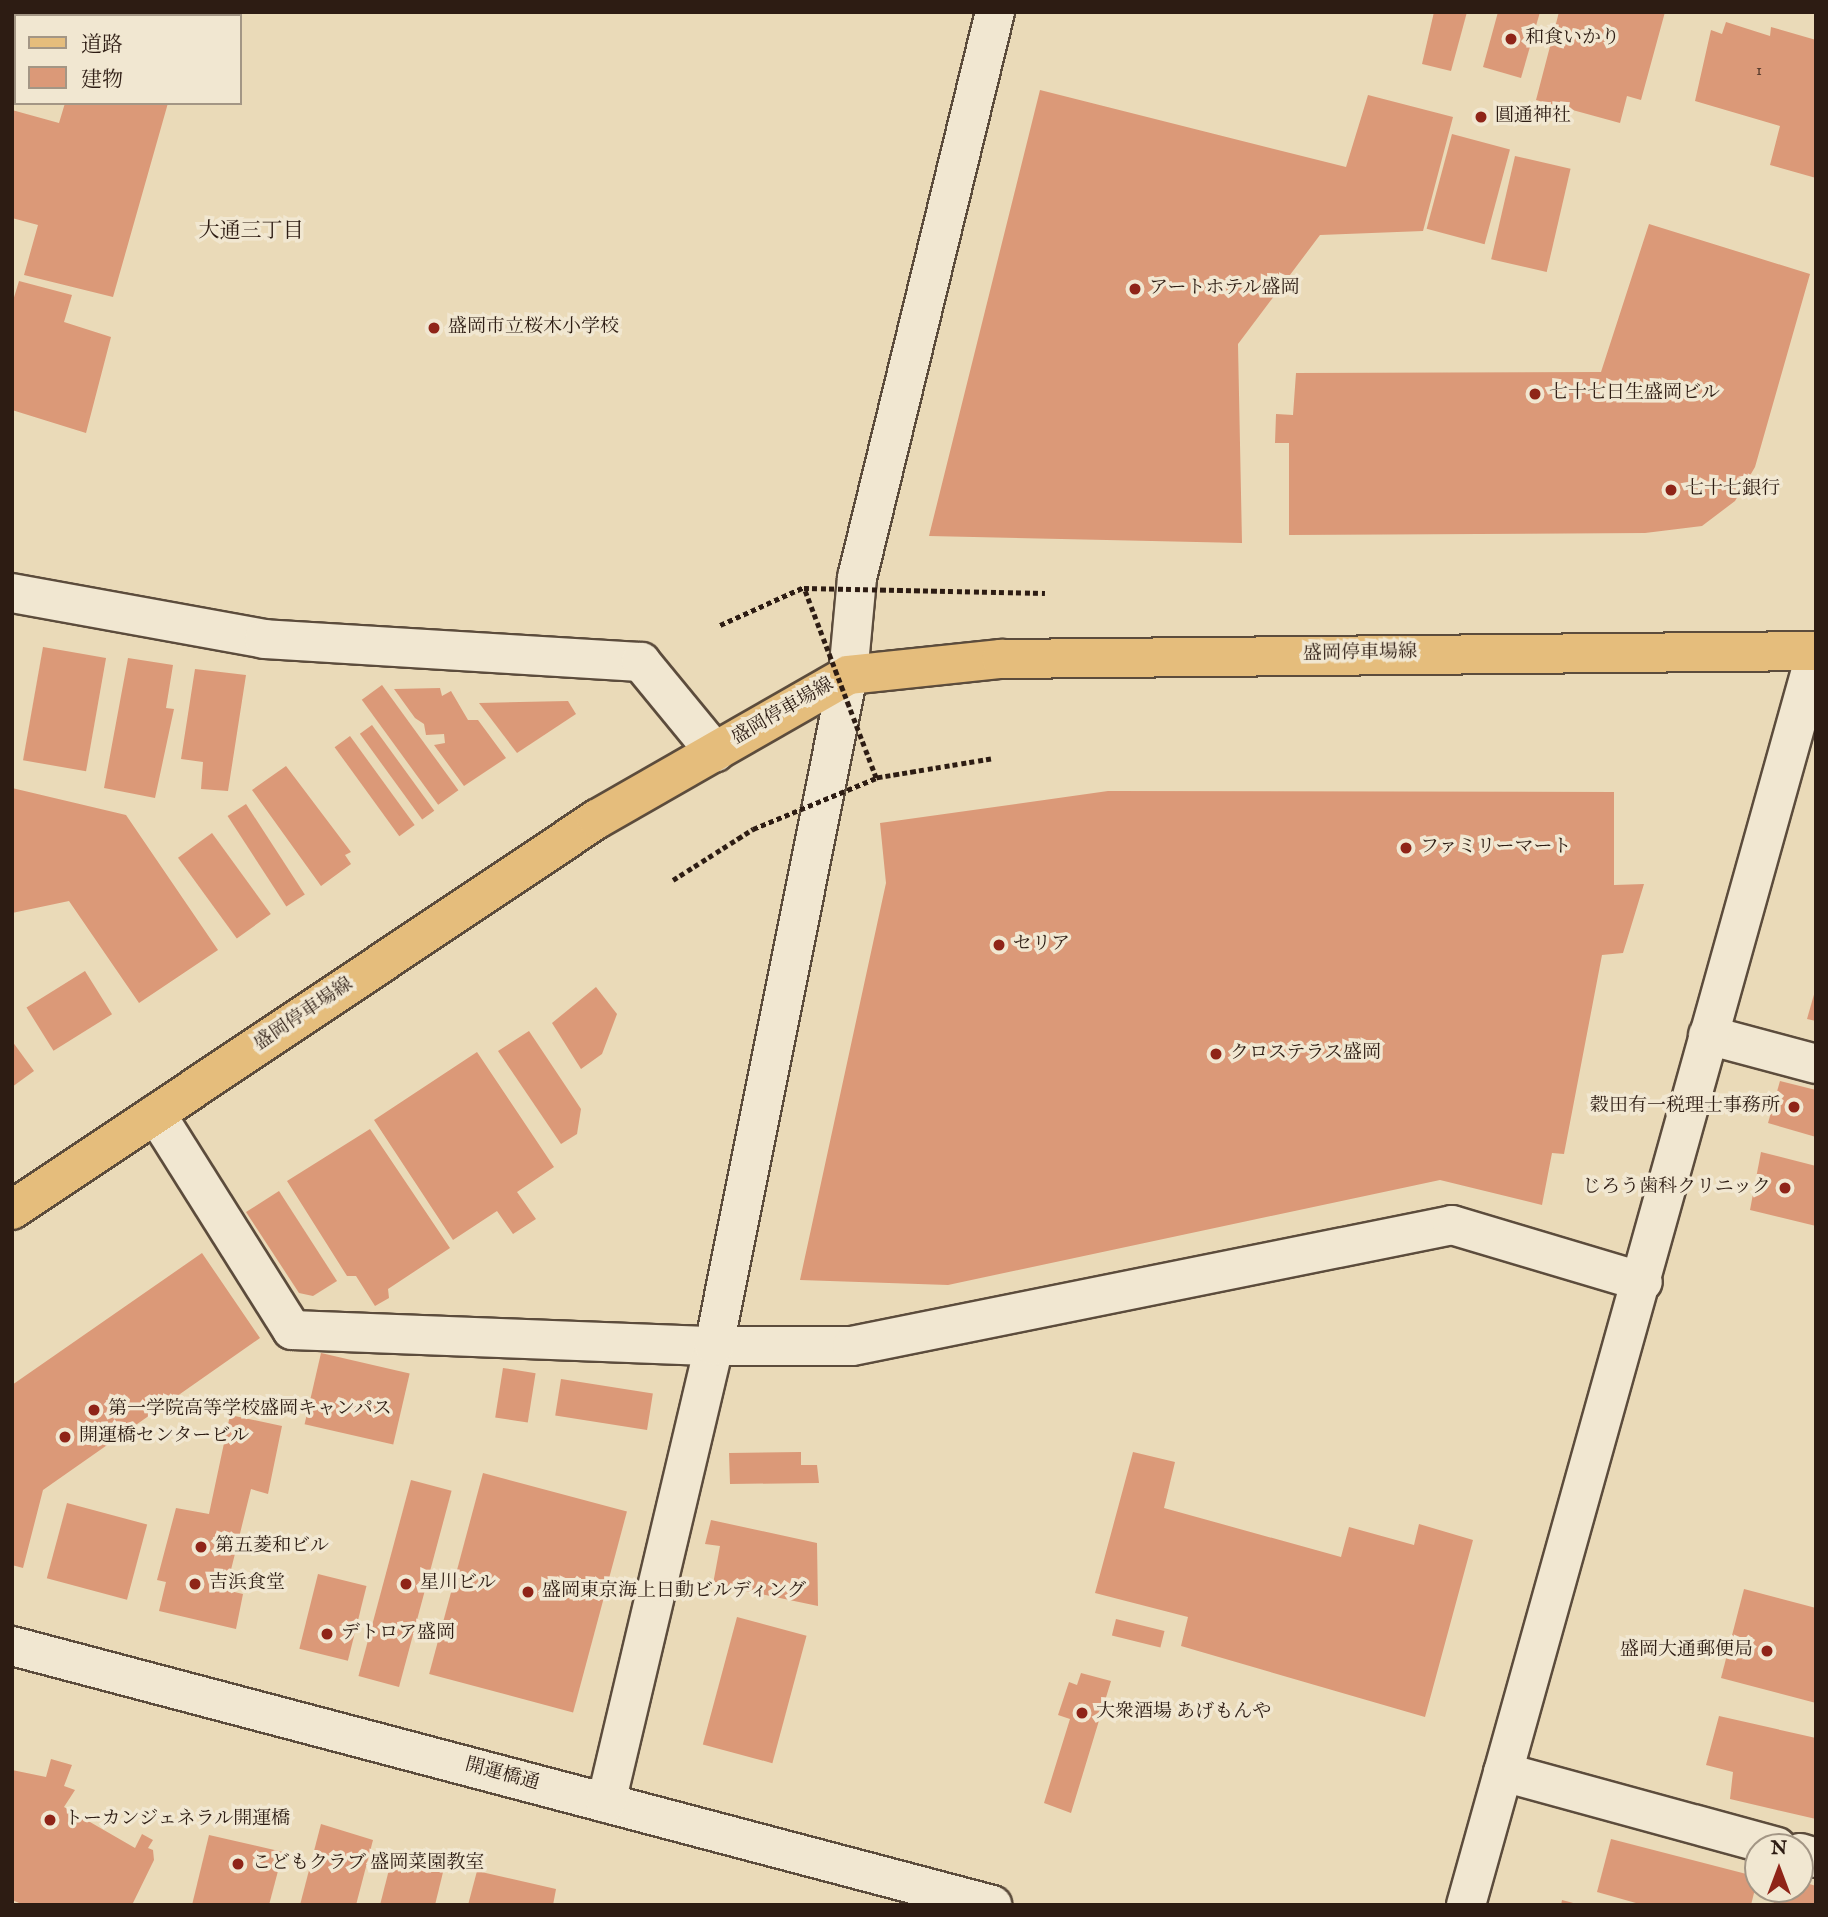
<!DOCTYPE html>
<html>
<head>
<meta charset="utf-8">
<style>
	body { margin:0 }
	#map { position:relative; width:1828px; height:1917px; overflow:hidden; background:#eadab8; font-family:"IM FELL English","Noto Serif JP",serif }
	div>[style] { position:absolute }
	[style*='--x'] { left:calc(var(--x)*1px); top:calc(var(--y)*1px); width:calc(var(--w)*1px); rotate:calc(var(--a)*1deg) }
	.building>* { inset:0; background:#db9978; transform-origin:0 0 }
	.path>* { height:4.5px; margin-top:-2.25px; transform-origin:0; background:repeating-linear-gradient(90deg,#2d1c13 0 5px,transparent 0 8.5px) }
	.roads { filter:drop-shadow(2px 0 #5c4c3c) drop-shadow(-2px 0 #5c4c3c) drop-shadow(0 2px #5c4c3c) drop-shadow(0 -2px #5c4c3c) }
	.minor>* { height:38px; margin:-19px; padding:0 19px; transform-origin:19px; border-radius:19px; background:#f1e7d1 }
	.major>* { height:38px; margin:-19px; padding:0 19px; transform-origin:19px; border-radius:19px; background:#e5bd7c }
	.path-bridge>* { height:4.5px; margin-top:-2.25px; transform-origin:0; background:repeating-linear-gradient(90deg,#2d1c13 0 5px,transparent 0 8.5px) }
	.dots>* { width:19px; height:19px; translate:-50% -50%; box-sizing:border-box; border:4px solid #f1e7d1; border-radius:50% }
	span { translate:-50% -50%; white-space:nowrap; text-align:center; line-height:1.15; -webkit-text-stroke:7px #f1e7d1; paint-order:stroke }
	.number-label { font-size:16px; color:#583b2c }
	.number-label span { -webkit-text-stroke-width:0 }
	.poi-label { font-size:19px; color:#2d1c13 }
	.left { translate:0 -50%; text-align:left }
	.right { translate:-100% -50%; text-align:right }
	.street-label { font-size:19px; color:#2d1c13 }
	.neighbourhood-label { font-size:21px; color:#2d1c13 }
	.frame { position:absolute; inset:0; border:14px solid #2d1c13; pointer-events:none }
	.legend { position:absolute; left:14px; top:14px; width:228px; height:91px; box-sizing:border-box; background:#f1e7d1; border:2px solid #a39685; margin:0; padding:9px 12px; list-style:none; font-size:21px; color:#2d1c13 }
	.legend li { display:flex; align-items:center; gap:14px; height:35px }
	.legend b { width:35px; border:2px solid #a39685 }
	.north { position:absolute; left:1744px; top:1833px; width:70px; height:70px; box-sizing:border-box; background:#f1e7d1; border:2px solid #a39685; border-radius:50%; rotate:0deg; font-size:19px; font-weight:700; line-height:28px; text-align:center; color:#2d1c13 }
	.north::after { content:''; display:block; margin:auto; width:24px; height:32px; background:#8f2418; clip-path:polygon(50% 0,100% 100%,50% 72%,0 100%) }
</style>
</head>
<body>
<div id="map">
	<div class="building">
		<div style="clip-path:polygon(12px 12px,84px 12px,16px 16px,16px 49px)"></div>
		<div style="clip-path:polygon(92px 12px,194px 12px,91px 16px)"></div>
		<div style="clip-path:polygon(1434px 12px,1467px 12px,1451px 71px,1422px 64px)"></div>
		<div style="clip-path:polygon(1498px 12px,1540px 12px,1521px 78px,1483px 67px)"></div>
		<div style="clip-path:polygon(1559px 12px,1665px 12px,1641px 100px,1627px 96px,1620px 123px,1536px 100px)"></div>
		<div style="clip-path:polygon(1726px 22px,1770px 36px,1771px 27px,1816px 40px,1816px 178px,1770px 165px,1780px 126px,1695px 101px,1711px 30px,1722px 34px)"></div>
		<div style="clip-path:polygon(1040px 90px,1346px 167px,1368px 95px,1453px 117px,1423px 231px,1320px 235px,1238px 344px,1242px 543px,929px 536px)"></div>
		<div style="clip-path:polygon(65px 103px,168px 103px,113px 297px,24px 275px,38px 225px,12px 218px,12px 110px,59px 123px)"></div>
		<div style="left:1452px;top:134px;width:60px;height:98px;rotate:15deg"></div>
		<div style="left:1515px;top:156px;width:57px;height:106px;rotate:13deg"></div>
		<div style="clip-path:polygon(1649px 224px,1810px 274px,1755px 467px,1735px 501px,1702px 526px,1645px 533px,1289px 535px,1289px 443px,1275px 443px,1276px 414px,1293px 415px,1296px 373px,1601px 372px)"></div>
		<div style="clip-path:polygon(19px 281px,72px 295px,64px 322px,111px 337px,86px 433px,12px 410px,12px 304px)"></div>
		<div style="left:43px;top:647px;width:64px;height:115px;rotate:10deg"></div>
		<div style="clip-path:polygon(128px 658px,173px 665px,166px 708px,174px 709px,155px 798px,104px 788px)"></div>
		<div style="clip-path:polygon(195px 669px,246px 675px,228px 791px,201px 789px,203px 762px,181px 759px)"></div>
		<div style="left:382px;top:685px;width:130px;height:25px;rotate:54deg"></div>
		<div style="clip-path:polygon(440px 688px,442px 696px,451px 691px,468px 720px,478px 720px,506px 758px,464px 786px,434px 745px,445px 743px,444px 734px,426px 735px,424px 724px,415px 718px,394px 689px)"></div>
		<div style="clip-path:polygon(568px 701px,576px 714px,517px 753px,479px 703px)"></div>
		<div style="left:372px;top:725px;width:106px;height:15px;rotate:54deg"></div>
		<div style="left:350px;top:736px;width:110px;height:19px;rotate:54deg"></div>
		<div style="clip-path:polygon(286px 766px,351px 852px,345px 855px,351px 864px,321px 886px,252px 790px)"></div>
		<div style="clip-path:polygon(12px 788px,126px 815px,218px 950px,139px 1003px,69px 901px,12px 913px)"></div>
		<div style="clip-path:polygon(1108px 791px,1614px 792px,1614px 885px,1644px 884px,1623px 953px,1602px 955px,1564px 1154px,1552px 1153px,1542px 1205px,1440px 1180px,948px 1285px,800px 1280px,886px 883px,880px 823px)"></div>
		<div style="left:246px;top:804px;width:108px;height:22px;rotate:57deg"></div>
		<div style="left:212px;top:833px;width:100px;height:42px;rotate:54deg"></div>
		<div style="left:85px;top:971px;width:51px;height:69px;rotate:58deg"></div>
		<div style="clip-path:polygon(596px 987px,617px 1014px,602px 1054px,581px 1069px,552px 1023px)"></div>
		<div style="clip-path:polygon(1815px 991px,1816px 991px,1816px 1021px,1807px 1019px)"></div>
		<div style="clip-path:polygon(529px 1031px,581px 1109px,577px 1134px,561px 1144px,498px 1051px)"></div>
		<div style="clip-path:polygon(12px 1041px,34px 1071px,12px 1087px)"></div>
		<div style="clip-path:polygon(477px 1052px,554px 1167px,517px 1192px,536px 1219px,513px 1234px,497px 1211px,453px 1240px,374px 1120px)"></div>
		<div style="clip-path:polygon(1780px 1081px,1816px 1090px,1816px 1137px,1768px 1123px)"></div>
		<div style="clip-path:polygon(370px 1129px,450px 1248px,388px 1289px,389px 1298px,375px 1306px,356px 1276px,347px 1276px,287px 1181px)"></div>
		<div style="clip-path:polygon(1761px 1152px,1816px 1166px,1816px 1226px,1750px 1210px)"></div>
		<div style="clip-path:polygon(279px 1191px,337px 1281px,313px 1296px,299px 1293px,246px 1212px)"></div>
		<div style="clip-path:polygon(202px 1253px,260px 1338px,43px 1490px,23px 1568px,12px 1565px,12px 1385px)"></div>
		<div style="left:321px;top:1353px;width:91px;height:73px;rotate:13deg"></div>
		<div style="left:503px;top:1368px;width:33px;height:50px;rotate:9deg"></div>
		<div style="left:561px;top:1379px;width:93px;height:37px;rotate:9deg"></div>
		<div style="clip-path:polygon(230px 1415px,282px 1426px,268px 1494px,251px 1489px,226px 1590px,243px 1594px,236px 1629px,159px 1611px,166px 1582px,157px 1580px,176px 1508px,209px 1514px)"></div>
		<div style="clip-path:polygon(801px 1452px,801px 1465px,817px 1465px,819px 1483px,730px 1484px,729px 1453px)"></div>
		<div style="clip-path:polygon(1133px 1452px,1175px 1462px,1164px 1508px,1341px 1557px,1349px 1527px,1414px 1545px,1419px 1524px,1473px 1540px,1425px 1717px,1181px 1646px,1188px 1617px,1095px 1593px)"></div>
		<div style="left:483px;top:1473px;width:149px;height:208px;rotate:15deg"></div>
		<div style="left:411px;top:1480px;width:42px;height:203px;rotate:15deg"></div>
		<div style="left:67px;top:1503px;width:83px;height:78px;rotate:15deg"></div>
		<div style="clip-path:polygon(711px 1520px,817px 1543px,818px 1606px,713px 1584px,720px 1546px,705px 1544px)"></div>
		<div style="left:318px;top:1574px;width:50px;height:77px;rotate:14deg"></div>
		<div style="clip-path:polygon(1744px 1589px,1816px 1608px,1816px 1703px,1721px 1678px)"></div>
		<div style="left:737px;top:1617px;width:72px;height:132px;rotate:15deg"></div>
		<div style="left:1116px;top:1619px;width:50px;height:17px;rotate:14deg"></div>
		<div style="clip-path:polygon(1081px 1673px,1111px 1681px,1071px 1813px,1044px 1803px,1070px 1719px,1058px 1715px,1069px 1682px,1077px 1685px)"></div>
		<div style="clip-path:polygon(1719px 1716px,1816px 1738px,1816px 1819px,1730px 1799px,1733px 1772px,1706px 1765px)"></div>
		<div style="clip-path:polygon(51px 1759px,72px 1765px,64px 1786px,75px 1790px,64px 1807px,135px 1848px,142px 1834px,153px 1840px,148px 1848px,153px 1850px,154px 1860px,132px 1905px,24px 1905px,12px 1900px,12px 1770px,46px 1777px)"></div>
		<div style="clip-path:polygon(321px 1824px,373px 1840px,356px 1905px,300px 1905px)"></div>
		<div style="clip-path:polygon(209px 1835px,283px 1852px,269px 1905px,192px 1905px)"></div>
		<div style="clip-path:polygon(1611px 1839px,1758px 1877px,1751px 1905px,1643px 1905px,1597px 1892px)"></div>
		<div style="clip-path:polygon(394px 1850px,446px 1860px,435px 1905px,380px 1905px)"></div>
		<div style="clip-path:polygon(477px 1871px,556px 1889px,553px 1905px,468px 1905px)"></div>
		<div style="clip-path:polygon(1800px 1881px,1816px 1886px,1816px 1905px,1773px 1905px,1778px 1889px,1800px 1889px)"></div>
		<div style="clip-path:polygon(1562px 1900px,1577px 1904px,1577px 1905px,1561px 1905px)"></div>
	</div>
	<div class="path">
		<div style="--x:720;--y:625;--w:92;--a:-24.3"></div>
	</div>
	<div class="roads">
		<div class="minor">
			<div style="--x:12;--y:593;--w:256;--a:10.3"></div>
			<div style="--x:264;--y:639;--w:378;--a:3.5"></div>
			<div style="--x:641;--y:662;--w:117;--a:50.6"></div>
			<div style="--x:1708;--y:1035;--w:112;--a:15"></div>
			<div style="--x:156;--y:1114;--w:255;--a:57.8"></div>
			<div style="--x:292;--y:1330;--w:422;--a:2.2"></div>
			<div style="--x:714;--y:1346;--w:138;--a:0"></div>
			<div style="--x:852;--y:1346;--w:612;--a:-11.4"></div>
			<div style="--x:1452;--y:1225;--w:199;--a:16.6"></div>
			<div style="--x:12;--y:1646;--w:1014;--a:14.8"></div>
			<div style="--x:1503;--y:1772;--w:284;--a:15.3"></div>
			<div style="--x:606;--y:1803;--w:470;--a:-76.7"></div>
			<div style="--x:714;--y:1346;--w:684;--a:-78.71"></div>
			<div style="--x:848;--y:675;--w:97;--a:-84.7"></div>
			<div style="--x:857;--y:578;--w:583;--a:-76.3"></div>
			<div style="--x:1800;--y:1853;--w:17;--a:17"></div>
			<div style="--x:1466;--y:1905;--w:1301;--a:-74.39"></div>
		</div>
		<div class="major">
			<div style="--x:12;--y:1210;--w:704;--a:-33.76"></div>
			<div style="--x:597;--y:819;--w:289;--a:-29.8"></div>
			<div style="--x:848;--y:675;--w:154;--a:-6"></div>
			<div style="--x:1001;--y:659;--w:815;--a:-0.56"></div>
		</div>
	</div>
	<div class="path-bridge">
		<div style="--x:991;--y:759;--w:117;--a:170.6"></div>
		<div style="--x:876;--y:778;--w:203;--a:-110.8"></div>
		<div style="--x:804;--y:588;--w:241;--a:1.2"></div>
		<div style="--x:673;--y:880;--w:95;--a:-32.5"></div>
		<div style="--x:753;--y:829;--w:133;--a:-22.5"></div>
	</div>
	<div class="dots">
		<div style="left:1511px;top:39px;background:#8f2418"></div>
		<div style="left:1481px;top:117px;background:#8f2418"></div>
		<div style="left:1135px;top:289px;background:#8f2418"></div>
		<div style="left:434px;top:328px;background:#8f2418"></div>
		<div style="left:1535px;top:394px;background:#8f2418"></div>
		<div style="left:1671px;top:490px;background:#8f2418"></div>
		<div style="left:1406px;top:848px;background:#8f2418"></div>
		<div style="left:999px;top:945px;background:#8f2418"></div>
		<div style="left:1216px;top:1054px;background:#8f2418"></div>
		<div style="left:1794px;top:1107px;background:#8f2418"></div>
		<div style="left:1785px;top:1188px;background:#8f2418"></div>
		<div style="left:94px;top:1410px;background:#8f2418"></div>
		<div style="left:65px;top:1437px;background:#8f2418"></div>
		<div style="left:201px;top:1547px;background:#8f2418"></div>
		<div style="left:195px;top:1584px;background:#8f2418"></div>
		<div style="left:406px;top:1584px;background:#8f2418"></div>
		<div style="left:528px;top:1592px;background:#8f2418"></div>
		<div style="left:327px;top:1634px;background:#8f2418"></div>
		<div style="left:1767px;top:1651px;background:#8f2418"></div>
		<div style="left:1082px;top:1713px;background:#8f2418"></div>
		<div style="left:50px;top:1820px;background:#8f2418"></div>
		<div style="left:238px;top:1864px;background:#8f2418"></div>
	</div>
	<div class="number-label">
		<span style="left:1759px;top:71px">1</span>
	</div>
	<div class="poi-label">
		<span class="left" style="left:1525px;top:39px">和食いかり</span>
		<span class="left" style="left:1495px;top:117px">圓通神社</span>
		<span class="left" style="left:1149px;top:289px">アートホテル盛岡</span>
		<span class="left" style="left:448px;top:328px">盛岡市立桜木小学校</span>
		<span class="left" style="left:1549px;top:394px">七十七日生盛岡ビル</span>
		<span class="left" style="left:1685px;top:490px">七十七銀行</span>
		<span class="left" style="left:1420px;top:848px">ファミリーマート</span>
		<span class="left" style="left:1013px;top:945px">セリア</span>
		<span class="left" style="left:1230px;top:1054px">クロステラス盛岡</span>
		<span class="right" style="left:1780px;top:1107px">穀田有一税理士事務所</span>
		<span class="right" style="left:1771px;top:1188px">じろう歯科クリニック</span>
		<span class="left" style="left:108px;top:1410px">第一学院高等学校盛岡キャンパス</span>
		<span class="left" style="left:79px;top:1437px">開運橋センタービル</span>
		<span class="left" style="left:215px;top:1547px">第五菱和ビル</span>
		<span class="left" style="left:209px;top:1584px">吉浜食堂</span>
		<span class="left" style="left:420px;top:1584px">星川ビル</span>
		<span class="left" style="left:542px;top:1592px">盛岡東京海上日動ビルディング</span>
		<span class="left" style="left:341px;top:1634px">デトロア盛岡</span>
		<span class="right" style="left:1753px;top:1651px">盛岡大通郵便局</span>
		<span class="left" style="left:1096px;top:1713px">大衆酒場 あげもんや</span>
		<span class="left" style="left:64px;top:1820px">トーカンジェネラル開運橋</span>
		<span class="left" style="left:252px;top:1864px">こどもクラブ 盛岡菜園教室</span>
	</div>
	<div class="street-label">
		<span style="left:1360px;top:654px;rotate:-1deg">盛岡停車場線</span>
		<span style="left:783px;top:712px;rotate:-30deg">盛岡停車場線</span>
		<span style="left:304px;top:1015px;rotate:-34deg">盛岡停車場線</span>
		<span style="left:502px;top:1775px;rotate:15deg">開運橋通</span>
	</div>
	<div class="neighbourhood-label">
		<span style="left:251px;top:232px">大通三丁目</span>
	</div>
	<div class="frame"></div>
	<ul class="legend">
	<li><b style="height:9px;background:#e5bd7c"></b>道路</li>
	<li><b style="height:19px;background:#db9978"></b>建物</li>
	</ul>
	<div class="north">N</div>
</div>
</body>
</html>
